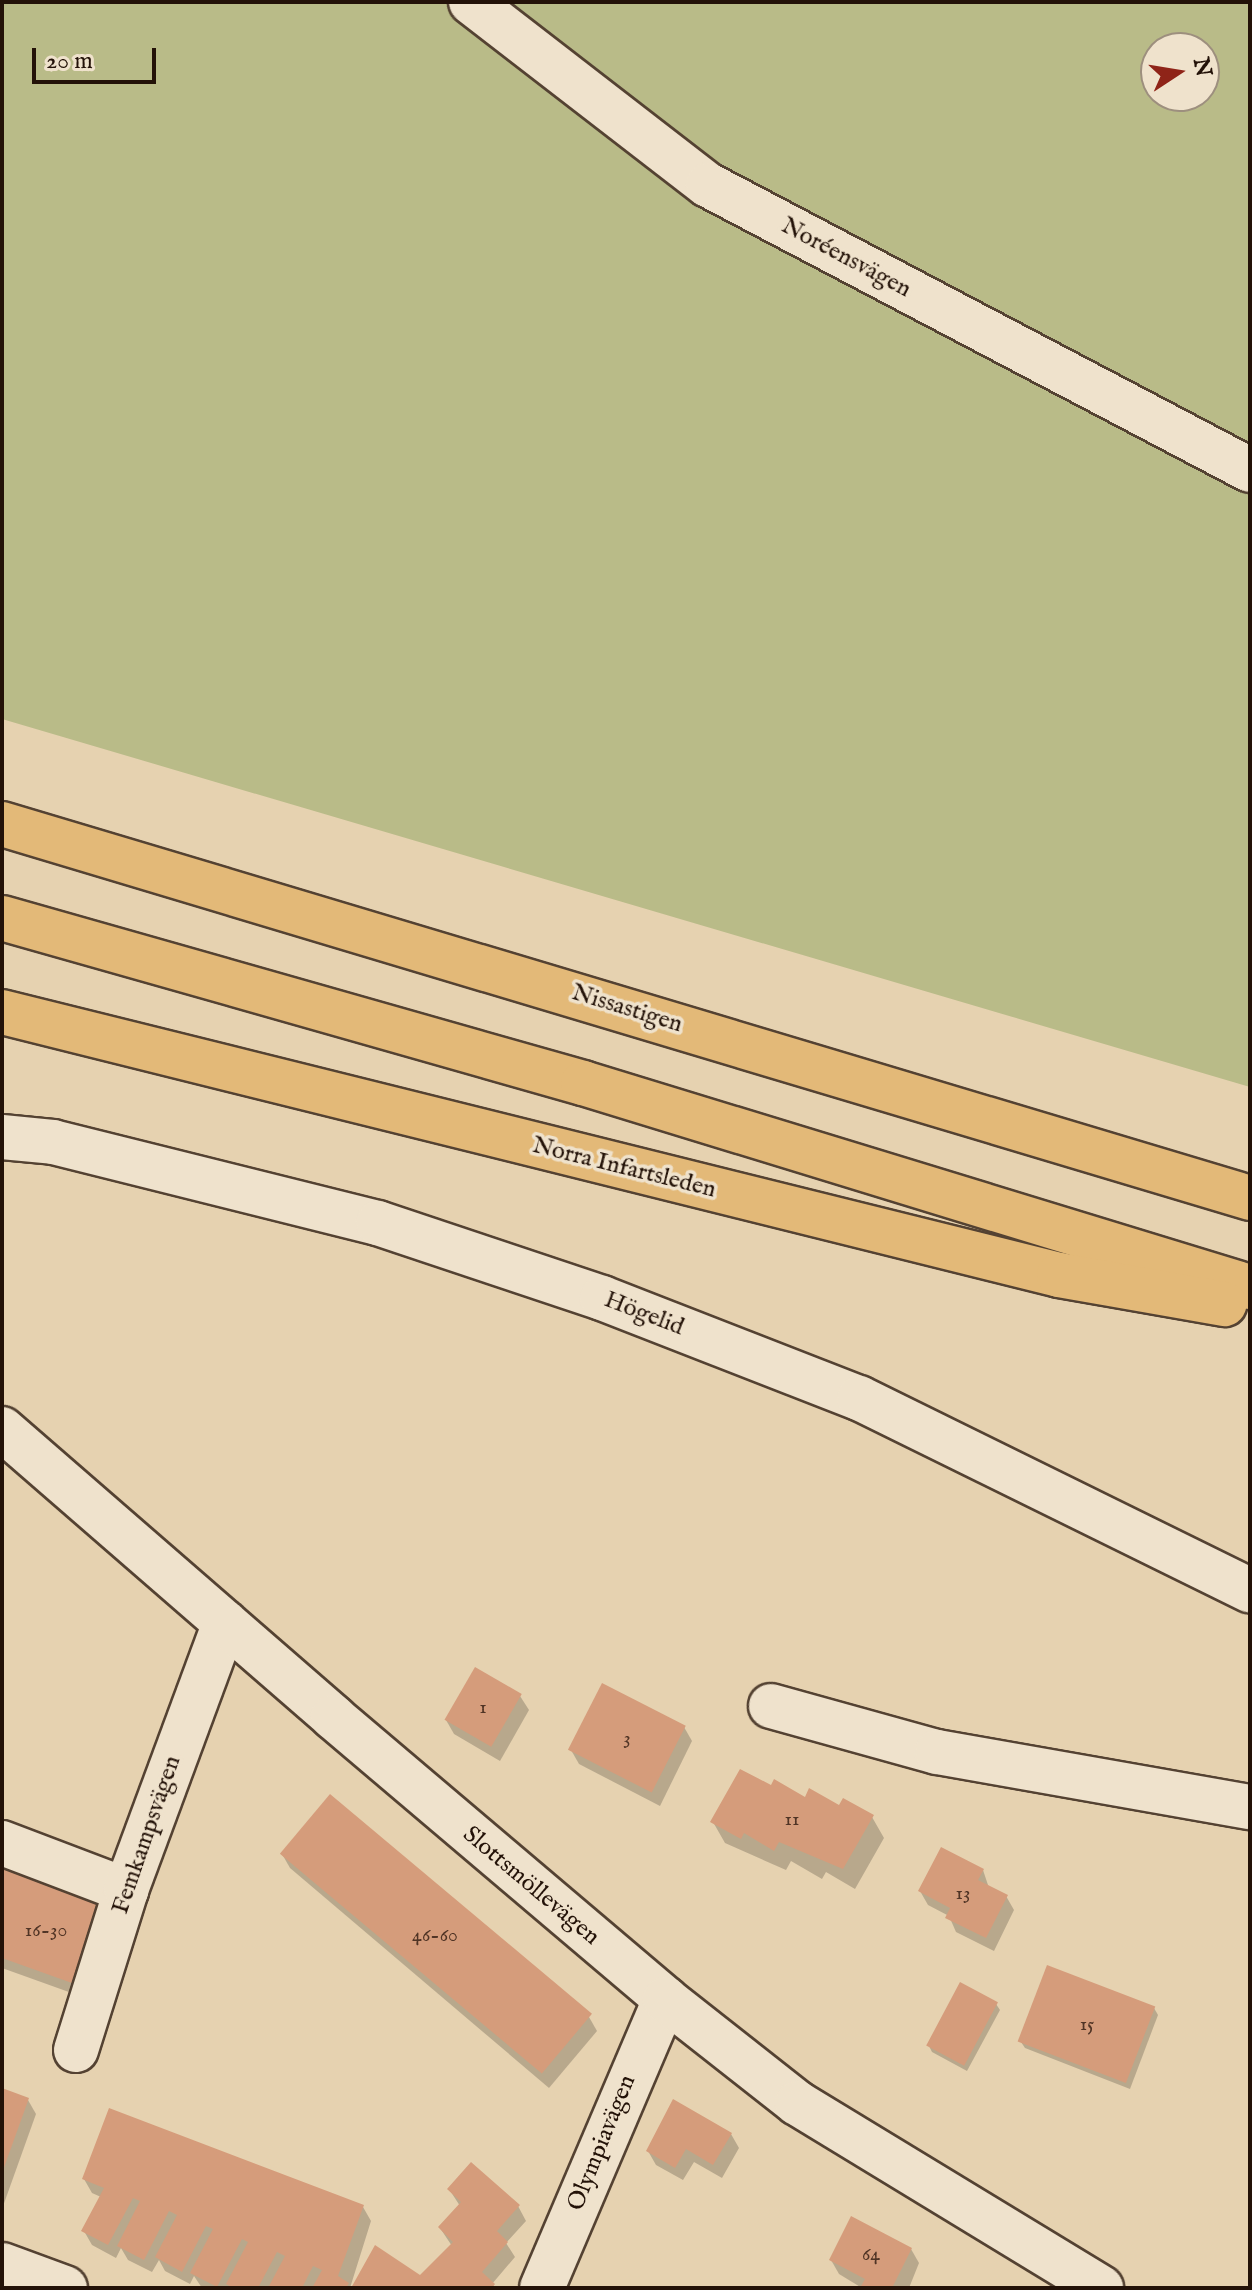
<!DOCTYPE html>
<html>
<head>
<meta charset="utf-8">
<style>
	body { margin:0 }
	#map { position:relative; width:1252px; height:2290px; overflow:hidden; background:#e6d2b0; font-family:"IM FELL English",serif }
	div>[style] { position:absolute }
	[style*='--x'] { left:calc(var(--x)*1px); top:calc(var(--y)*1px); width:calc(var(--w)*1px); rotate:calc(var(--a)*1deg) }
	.green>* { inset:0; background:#b9bb88 }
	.shadow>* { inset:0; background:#0003 }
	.building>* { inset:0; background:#d59c7b; transform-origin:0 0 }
	.roads { filter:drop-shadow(2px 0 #544232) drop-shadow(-2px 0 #544232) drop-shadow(0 2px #544232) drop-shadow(0 -2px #544232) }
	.minor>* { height:44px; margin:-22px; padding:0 22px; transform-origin:22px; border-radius:22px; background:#efe2cc }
	.tertiary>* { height:44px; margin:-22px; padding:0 22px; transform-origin:22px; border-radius:22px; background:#efe2cc }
	.trunk>* { height:44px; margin:-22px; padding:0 22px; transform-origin:22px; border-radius:22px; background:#e3b978 }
	span { translate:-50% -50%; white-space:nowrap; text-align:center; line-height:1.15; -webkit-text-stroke:7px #efe2cc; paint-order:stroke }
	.number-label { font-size:20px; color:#503425 }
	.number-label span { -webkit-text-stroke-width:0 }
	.street-label { font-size:24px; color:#231208 }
	.frame { position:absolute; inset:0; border:4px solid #231208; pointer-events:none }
	.north { position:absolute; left:1140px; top:32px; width:80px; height:80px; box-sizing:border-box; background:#efe2cc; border:2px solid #9d8f7e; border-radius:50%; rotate:78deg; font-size:22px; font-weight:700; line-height:32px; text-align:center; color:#231208 }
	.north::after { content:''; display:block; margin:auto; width:28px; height:36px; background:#8f2418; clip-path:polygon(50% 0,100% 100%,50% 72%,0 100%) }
	.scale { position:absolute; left:32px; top:48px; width:124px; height:36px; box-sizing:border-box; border:4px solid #231208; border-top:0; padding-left:10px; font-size:24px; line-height:28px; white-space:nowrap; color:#231208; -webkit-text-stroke:6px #efe2cc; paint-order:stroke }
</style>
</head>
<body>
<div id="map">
	<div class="green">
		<div style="clip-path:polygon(evenodd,2px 2px,1250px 2px,1250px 1087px,2px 719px,2px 2px,1156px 48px,1204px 48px,1204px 96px,1156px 96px,1156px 48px)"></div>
	</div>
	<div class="shadow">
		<div style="clip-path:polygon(520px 1696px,529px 1710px,500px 1761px,454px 1734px,446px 1720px)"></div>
		<div style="clip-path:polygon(684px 1727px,692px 1741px,660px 1806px,579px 1764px,571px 1750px)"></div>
		<div style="clip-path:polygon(772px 1788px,872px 1817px,884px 1838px,855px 1889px,826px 1872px,822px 1879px,791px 1861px,786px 1870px,725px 1843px,713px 1822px)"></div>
		<div style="clip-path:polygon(282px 1854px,589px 2017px,597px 2031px,549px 2088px,290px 1868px)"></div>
		<div style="clip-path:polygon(2px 1868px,100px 1903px,80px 1996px,2px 1968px)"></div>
		<div style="clip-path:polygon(983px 1870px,989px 1888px,1006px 1896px,1014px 1910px,994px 1951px,956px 1932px,949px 1916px,928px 1905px,920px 1891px)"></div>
		<div style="clip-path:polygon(996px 2004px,1000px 2010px,967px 2071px,932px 2052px,929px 2046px)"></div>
		<div style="clip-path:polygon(1154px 2008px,1158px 2015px,1130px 2089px,1025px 2048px,1021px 2042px)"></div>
		<div style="clip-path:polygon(2px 2090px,28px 2100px,36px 2114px,2px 2209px)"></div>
		<div style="clip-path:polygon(731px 2134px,739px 2148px,722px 2178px,694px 2162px,683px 2180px,656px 2165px,648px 2151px)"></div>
		<div style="clip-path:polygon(84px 2179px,363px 2207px,371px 2221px,350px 2288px,202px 2288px,194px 2276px,190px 2284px,165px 2271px,159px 2260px,152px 2272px,128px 2260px,121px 2248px,116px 2258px,92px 2245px,84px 2231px,101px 2197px,92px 2193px)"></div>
		<div style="clip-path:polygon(449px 2189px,518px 2206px,526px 2221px,506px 2243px,515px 2257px,492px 2284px,495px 2288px,354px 2288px,421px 2278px,452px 2246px,440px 2228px,460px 2206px)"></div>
		<div style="clip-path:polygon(911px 2249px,919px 2263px,909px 2288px,862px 2288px,839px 2274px,831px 2260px)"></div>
	</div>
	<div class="building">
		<div style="left:475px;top:1667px;width:54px;height:61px;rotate:30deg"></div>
		<div style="left:602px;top:1683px;width:94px;height:75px;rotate:27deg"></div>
		<div style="clip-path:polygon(740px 1769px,771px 1785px,774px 1779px,805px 1797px,809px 1788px,839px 1805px,843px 1798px,874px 1815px,843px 1869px,779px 1842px,774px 1851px,744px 1833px,741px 1839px,710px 1822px)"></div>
		<div style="left:330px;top:1794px;width:342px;height:78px;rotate:40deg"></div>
		<div style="clip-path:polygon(941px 1847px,984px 1869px,978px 1880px,1008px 1895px,986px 1938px,945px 1918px,950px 1908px,918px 1891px)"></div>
		<div style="clip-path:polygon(2px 1866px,101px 1901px,72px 1983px,2px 1958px)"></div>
		<div style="left:1047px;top:1965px;width:116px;height:82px;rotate:21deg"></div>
		<div style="left:960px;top:1982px;width:43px;height:72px;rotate:28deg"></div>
		<div style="clip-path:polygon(2px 2088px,29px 2098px,2px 2173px)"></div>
		<div style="clip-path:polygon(673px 2099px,732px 2133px,713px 2165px,686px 2149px,675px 2168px,646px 2151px)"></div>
		<div style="clip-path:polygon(109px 2108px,364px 2205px,338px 2276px,349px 2283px,346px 2288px,312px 2288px,322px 2270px,313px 2266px,302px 2288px,268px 2288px,285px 2256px,277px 2252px,258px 2288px,233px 2288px,226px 2284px,248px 2242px,242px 2239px,217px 2287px,190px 2273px,213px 2229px,206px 2226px,182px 2272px,155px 2257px,177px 2215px,169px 2211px,144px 2260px,117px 2246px,140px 2201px,133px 2198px,108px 2245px,81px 2231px,104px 2188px,82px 2179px)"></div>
		<div style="clip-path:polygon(471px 2162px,520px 2205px,497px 2231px,508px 2242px,482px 2272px,495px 2284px,492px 2288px,351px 2288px,375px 2245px,420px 2275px,453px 2242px,438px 2227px,461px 2202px,447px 2189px)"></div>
		<div style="clip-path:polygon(851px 2216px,912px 2248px,892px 2288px,860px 2288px,865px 2279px,829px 2260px)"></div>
	</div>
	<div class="roads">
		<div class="minor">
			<div style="--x:471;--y:2;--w:299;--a:37.7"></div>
			<div style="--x:708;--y:185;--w:612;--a:27.74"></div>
			<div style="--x:771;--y:1706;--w:172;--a:15.5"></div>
			<div style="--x:937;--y:1752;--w:318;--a:10"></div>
			<div style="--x:2;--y:1843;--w:133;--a:20.8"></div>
			<div style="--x:76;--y:2050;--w:168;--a:-72.6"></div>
			<div style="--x:126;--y:1890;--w:285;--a:-69.7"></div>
			<div style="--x:2;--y:2265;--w:67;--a:20.1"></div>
			<div style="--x:542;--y:2288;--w:314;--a:-66.9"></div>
		</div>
		<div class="tertiary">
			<div style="--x:2;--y:1137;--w:51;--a:5.6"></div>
			<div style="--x:53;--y:1142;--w:335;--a:14"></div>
			<div style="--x:378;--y:1223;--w:236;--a:18.5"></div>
			<div style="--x:602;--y:1298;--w:276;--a:21.3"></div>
			<div style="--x:859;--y:1398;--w:436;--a:26.2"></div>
			<div style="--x:2;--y:1429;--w:439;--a:41"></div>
			<div style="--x:333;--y:1717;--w:436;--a:40.3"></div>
			<div style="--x:665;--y:1999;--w:168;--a:38.2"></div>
			<div style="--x:797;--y:2103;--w:356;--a:31.3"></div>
		</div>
		<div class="trunk">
			<div style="--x:2;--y:824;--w:1303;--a:16.68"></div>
			<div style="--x:2;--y:918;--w:604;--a:15.85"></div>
			<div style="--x:583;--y:1083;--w:697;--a:17.01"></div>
			<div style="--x:2;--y:1012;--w:1089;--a:13.97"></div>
			<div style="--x:1059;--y:1275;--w:168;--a:10"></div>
		</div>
	</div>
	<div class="number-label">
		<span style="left:483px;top:1707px">1</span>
		<span style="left:627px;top:1738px">3</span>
		<span style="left:792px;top:1819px">11</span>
		<span style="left:963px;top:1893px">13</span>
		<span style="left:46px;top:1930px">16-30</span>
		<span style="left:435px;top:1935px">46-60</span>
		<span style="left:1087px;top:2024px">15</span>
		<span style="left:871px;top:2254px">64</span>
	</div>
	<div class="street-label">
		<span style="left:846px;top:258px;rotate:28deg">Noréensvägen</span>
		<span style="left:627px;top:1009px;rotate:17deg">Nissastigen</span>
		<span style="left:624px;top:1168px;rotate:14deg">Norra Infartsleden</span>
		<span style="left:644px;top:1314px;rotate:21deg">Högelid</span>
		<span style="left:147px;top:1835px;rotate:-71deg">Femkampsvägen</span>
		<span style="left:531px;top:1886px;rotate:40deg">Slottsmöllevägen</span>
		<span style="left:602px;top:2143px;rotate:-68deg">Olympiavägen</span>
	</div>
	<div class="frame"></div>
	<div class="north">N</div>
	<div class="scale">20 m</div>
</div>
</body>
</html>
